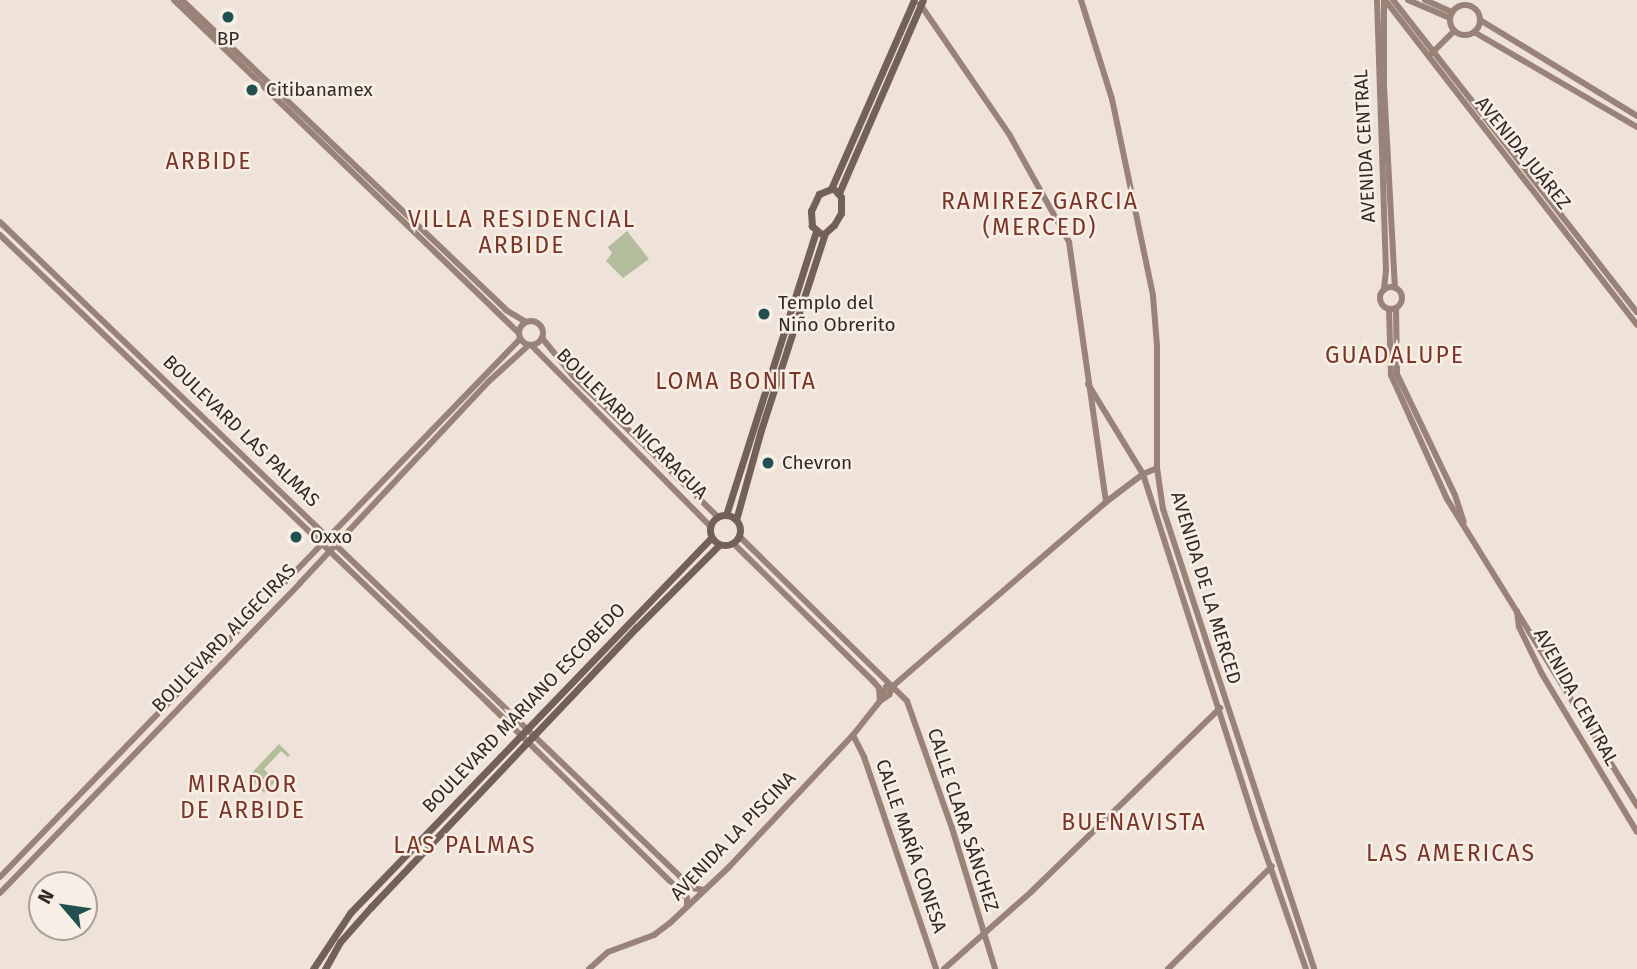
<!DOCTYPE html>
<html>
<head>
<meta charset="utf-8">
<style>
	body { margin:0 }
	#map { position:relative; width:1637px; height:969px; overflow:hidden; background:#efe3d9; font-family:"Fira Sans",sans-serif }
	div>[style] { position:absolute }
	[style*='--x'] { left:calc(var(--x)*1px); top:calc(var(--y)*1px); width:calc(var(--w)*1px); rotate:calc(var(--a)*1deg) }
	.green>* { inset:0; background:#b3bc9b }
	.secondary>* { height:6px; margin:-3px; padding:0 3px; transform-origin:3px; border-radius:3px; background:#998278 }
	.secondary>.ring { margin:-3px; padding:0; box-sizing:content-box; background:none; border:6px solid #998278; border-radius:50% }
	.primary>* { height:7px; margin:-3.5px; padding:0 3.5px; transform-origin:3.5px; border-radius:3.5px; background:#736059 }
	.primary>.ring { margin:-3.5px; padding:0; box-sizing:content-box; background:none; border:7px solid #736059; border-radius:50% }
	.dots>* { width:19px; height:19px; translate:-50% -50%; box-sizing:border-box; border:4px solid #f7eee5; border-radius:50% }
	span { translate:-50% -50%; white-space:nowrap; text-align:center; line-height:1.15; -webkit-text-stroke:5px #f7eee5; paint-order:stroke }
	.poi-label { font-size:19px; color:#322a27 }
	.left { translate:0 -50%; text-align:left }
	.street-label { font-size:19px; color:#322a27 }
	.quarter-label { font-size:23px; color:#7a3627; letter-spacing:2px }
	.north { position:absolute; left:28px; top:871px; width:70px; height:70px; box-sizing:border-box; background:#f7eee5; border:2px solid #a8a099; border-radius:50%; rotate:299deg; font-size:19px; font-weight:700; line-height:28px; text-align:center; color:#322a27 }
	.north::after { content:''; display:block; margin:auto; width:24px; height:32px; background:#205050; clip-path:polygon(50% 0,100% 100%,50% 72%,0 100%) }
</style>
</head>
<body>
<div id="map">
	<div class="green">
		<div style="clip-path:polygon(627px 231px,649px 259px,623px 278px,606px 261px,612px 253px,608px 247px)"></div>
		<div style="clip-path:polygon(279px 744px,290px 755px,288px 757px,281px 751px,264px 769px,276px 781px,264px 793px,248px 777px)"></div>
	</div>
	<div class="secondary">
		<div style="--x:174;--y:0;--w:478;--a:44"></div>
		<div style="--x:182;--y:0;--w:448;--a:43.7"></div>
		<div style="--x:506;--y:310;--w:23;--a:31"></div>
		<div style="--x:1081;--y:0;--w:104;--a:72.6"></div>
		<div style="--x:1112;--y:99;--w:201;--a:78.2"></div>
		<div style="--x:1153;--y:296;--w:50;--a:85.4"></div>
		<div style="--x:1157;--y:346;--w:122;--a:90"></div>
		<div style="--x:1157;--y:468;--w:41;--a:81.7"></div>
		<div style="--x:1163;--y:509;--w:484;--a:71.8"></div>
		<div style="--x:1377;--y:0;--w:270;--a:88.1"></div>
		<div style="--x:1386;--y:270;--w:20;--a:96"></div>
		<div style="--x:1384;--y:0;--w:86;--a:90"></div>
		<div style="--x:1384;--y:86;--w:202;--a:86.9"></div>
		<div style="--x:1385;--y:0;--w:411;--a:52.2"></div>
		<div style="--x:1393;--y:0;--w:396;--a:52"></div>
		<div style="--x:1408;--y:0;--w:46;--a:23.2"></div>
		<div style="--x:1425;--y:0;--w:30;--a:24"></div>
		<div style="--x:920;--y:4;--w:158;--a:55.6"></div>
		<div style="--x:1009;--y:134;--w:124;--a:60.9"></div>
		<div style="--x:1069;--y:242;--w:263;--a:81.9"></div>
		<div class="ring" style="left:1450px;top:5px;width:24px;height:24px"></div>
		<div style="--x:1480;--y:20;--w:184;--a:31.4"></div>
		<div style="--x:1474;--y:32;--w:189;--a:30.2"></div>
		<div style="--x:1432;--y:53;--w:31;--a:-45"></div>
		<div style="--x:0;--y:222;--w:960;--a:43.9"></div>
		<div style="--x:692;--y:888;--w:12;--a:9"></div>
		<div style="--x:0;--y:235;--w:675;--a:43.8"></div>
		<div style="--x:487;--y:702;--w:280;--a:44.4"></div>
		<div style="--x:687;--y:898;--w:8;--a:90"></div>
		<div class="ring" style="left:1380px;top:287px;width:16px;height:16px"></div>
		<div style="--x:1396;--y:308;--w:66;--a:89.1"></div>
		<div style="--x:1397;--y:374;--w:134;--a:64.4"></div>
		<div style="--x:1455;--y:495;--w:28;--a:72"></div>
		<div style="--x:1389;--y:309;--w:66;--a:88.3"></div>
		<div style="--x:1391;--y:375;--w:136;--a:65.7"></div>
		<div style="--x:1447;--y:499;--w:361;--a:58.2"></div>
		<div class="ring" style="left:519px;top:321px;width:18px;height:18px"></div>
		<div style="--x:542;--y:338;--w:49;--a:50.8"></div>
		<div style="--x:573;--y:376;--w:202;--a:44.2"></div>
		<div style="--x:532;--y:346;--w:253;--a:45.3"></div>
		<div style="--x:1088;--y:384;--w:105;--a:58.6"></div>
		<div style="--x:1143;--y:474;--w:373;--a:72.2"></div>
		<div style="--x:1257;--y:829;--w:148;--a:70.7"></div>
		<div style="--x:739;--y:536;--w:235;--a:44.5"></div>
		<div style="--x:907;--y:701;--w:135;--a:70.5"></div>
		<div style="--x:952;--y:828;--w:147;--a:73"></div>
		<div style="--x:733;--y:543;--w:197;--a:44.6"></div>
		<div style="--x:873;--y:681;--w:9;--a:49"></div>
		<div style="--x:879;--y:688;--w:13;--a:86"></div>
		<div style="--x:880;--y:701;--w:11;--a:-34"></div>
		<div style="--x:889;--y:695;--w:10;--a:-66"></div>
		<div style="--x:1517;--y:611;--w:16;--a:83"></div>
		<div style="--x:1519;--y:627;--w:52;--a:63.9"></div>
		<div style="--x:1542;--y:674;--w:184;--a:59"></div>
		<div style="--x:853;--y:735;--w:25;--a:63"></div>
		<div style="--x:864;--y:757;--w:224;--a:71.2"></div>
		<div style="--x:0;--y:877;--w:748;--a:-45.97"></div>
		<div style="--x:0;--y:893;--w:431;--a:-45.9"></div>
		<div style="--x:300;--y:583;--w:275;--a:-46.9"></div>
		<div style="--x:488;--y:382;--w:55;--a:-42.1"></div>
		<div style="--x:589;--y:969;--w:25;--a:-42"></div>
		<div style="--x:608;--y:952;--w:49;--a:-20.3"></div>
		<div style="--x:654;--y:935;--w:20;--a:-37"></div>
		<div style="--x:670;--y:923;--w:81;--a:-43.5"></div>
		<div style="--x:729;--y:867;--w:181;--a:-46.8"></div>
		<div style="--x:853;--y:735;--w:43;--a:-51.5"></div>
		<div style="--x:880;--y:701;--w:15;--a:-67"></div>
		<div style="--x:886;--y:687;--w:7;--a:-8"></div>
		<div style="--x:893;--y:686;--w:281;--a:-40.8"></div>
		<div style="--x:1106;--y:502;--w:46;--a:-37.1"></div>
		<div style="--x:1143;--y:474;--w:15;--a:-23"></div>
		<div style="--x:944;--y:969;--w:116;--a:-41.5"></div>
		<div style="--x:1031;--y:892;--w:264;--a:-44.2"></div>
		<div style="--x:1168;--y:969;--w:146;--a:-44.7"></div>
	</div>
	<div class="primary">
		<div style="--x:831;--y:189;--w:206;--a:-66.3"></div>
		<div style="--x:839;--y:193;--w:210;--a:-66.5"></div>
		<div style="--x:820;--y:233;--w:11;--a:-139"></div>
		<div style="--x:812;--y:226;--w:15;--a:-94"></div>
		<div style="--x:811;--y:211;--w:19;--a:-65"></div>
		<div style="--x:819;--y:194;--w:13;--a:-23"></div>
		<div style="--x:825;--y:233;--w:12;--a:-42"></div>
		<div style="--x:834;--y:225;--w:14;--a:-60"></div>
		<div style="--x:841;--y:213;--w:16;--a:-90"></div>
		<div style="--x:841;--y:197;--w:9;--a:-131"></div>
		<div class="ring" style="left:710px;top:515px;width:23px;height:23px"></div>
		<div style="--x:726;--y:515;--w:298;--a:-72.4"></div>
		<div style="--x:736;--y:520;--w:93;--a:-74.5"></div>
		<div style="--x:761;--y:430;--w:207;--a:-72"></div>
		<div style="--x:313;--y:969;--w:67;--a:-56.5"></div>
		<div style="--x:350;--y:913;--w:521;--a:-46.09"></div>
		<div style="--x:325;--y:969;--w:31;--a:-61"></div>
		<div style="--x:340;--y:942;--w:47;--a:-48.5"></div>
		<div style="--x:371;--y:907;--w:386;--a:-46.5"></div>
		<div style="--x:637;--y:627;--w:116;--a:-45"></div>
	</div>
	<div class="dots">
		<div style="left:228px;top:17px;background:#205050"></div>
		<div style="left:252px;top:90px;background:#205050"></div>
		<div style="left:764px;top:314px;background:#205050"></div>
		<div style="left:768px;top:463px;background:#205050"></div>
		<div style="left:296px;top:537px;background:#205050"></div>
	</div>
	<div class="poi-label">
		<span style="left:228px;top:39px">BP</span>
		<span class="left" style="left:266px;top:90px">Citibanamex</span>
		<span class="left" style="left:778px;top:314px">Templo del<br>Niño Obrerito</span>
		<span class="left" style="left:782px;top:463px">Chevron</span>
		<span class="left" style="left:310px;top:537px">Oxxo</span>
	</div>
	<div class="street-label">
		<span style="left:1365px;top:146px;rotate:-93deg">AVENIDA CENTRAL</span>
		<span style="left:1523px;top:153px;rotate:51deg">AVENIDA JUÁREZ</span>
		<span style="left:632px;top:424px;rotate:45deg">BOULEVARD NICARAGUA</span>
		<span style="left:241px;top:431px;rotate:44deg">BOULEVARD LAS PALMAS</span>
		<span style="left:1206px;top:588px;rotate:73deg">AVENIDA DE LA MERCED</span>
		<span style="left:224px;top:638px;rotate:-46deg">BOULEVARD ALGECIRAS</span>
		<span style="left:1576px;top:697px;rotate:61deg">AVENIDA CENTRAL</span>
		<span style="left:524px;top:708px;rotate:-46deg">BOULEVARD MARIANO ESCOBEDO</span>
		<span style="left:963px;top:820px;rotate:72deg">CALLE CLARA SÁNCHEZ</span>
		<span style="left:733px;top:836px;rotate:-46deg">AVENIDA LA PISCINA</span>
		<span style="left:911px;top:846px;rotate:71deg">CALLE MARÍA CONESA</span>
	</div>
	<div class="quarter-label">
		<span style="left:209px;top:161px">ARBIDE</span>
		<span style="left:1040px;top:214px">RAMIREZ GARCIA<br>(MERCED)</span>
		<span style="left:522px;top:232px">VILLA RESIDENCIAL<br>ARBIDE</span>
		<span style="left:1395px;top:355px">GUADALUPE</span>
		<span style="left:736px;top:381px">LOMA BONITA</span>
		<span style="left:243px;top:797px">MIRADOR<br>DE ARBIDE</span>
		<span style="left:1134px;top:822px">BUENAVISTA</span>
		<span style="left:465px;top:845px">LAS PALMAS</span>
		<span style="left:1451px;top:853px">LAS AMERICAS</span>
	</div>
	<div class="north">N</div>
</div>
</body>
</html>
